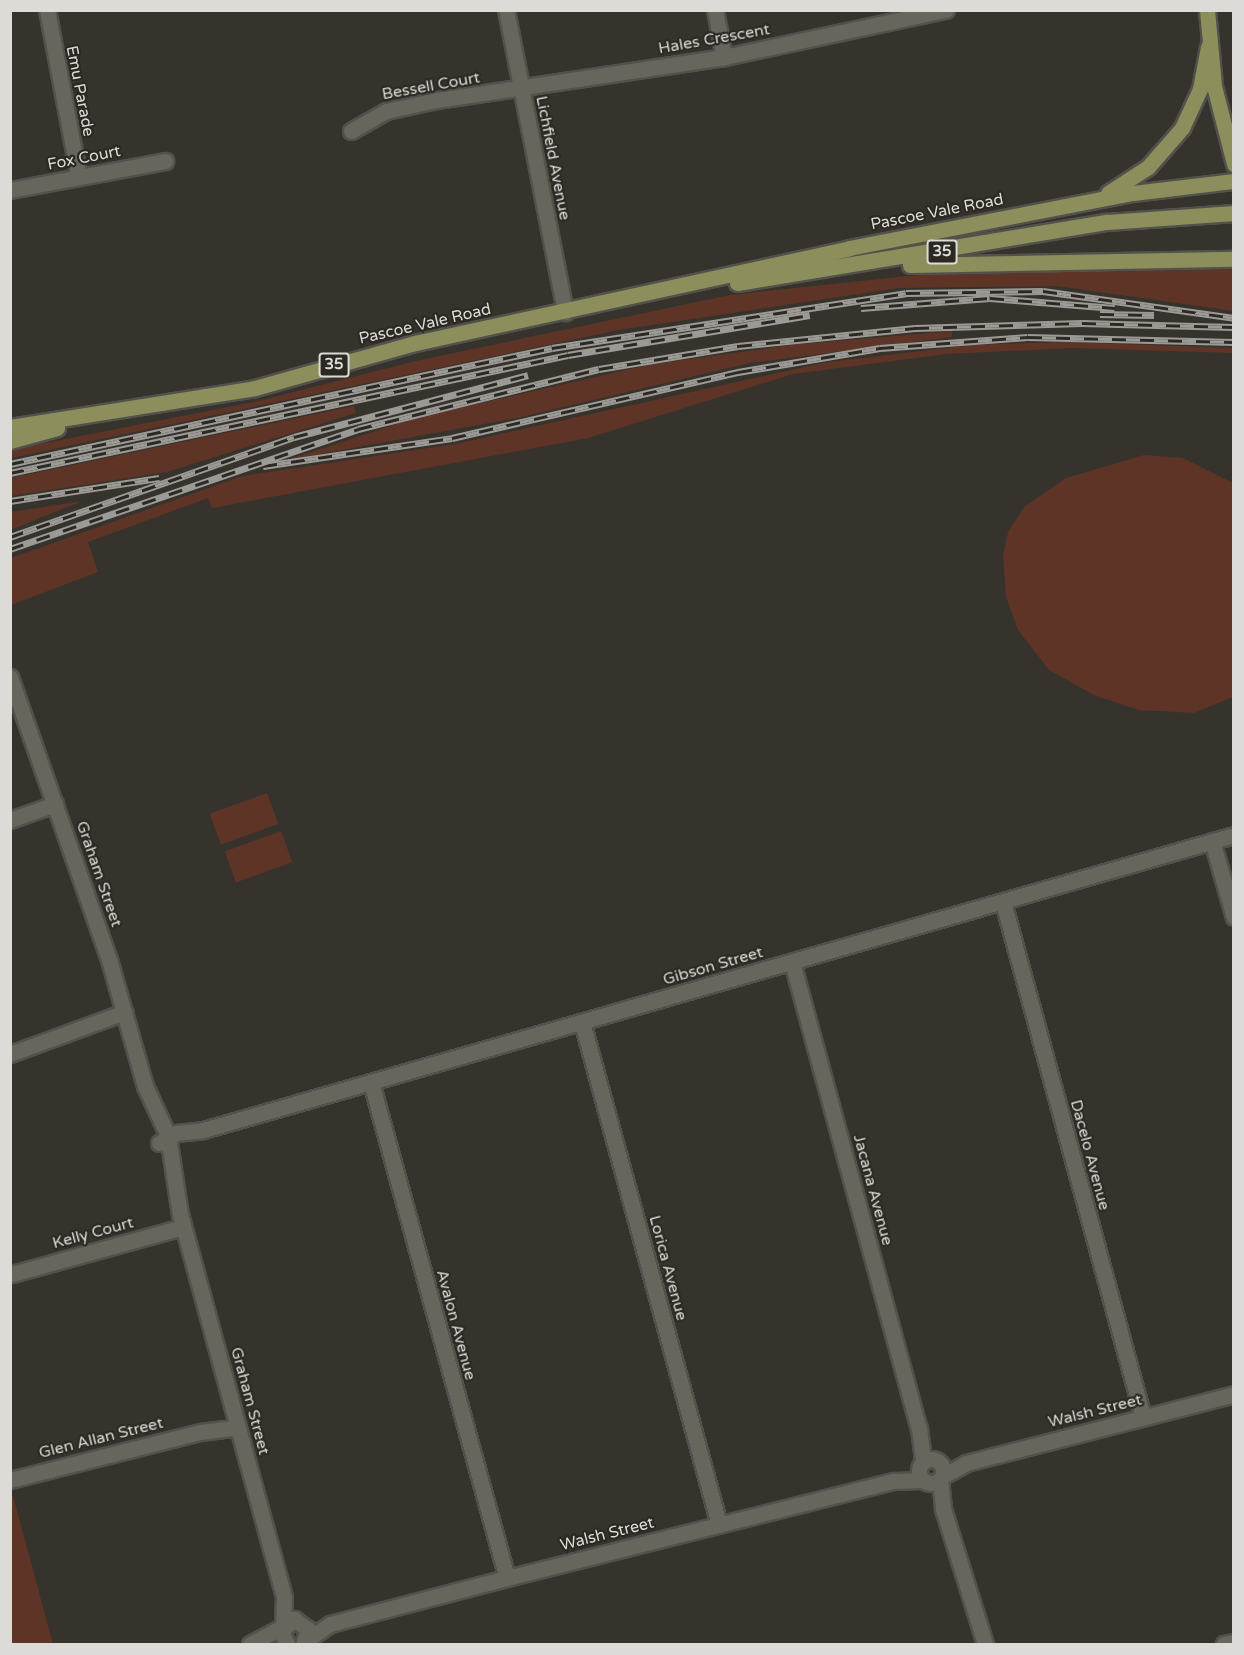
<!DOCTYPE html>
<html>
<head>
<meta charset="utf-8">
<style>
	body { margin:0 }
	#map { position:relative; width:1244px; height:1655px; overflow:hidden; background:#36332d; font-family:"Varela Round",sans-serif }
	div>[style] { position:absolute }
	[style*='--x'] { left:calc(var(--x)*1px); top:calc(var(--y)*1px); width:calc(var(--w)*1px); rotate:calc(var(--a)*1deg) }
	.green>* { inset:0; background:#5e3427; transform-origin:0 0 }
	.roads { filter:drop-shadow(2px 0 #52514b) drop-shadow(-2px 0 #52514b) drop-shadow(0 2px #52514b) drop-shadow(0 -2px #52514b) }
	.minor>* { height:15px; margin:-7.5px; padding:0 7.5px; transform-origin:7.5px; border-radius:7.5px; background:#68655d }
	.minor>.ring { margin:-7.5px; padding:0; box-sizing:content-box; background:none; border:15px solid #68655d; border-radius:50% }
	.tertiary>* { height:15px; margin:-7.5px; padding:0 7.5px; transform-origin:7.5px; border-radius:7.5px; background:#68655d }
	.primary>* { height:15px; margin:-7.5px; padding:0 7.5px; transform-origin:7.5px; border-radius:7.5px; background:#8c8e5c }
	.rail>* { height:7px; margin-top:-3.5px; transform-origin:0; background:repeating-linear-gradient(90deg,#2c2923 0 14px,#9c9a96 0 28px); box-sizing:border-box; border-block:2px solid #9c9a96 }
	span { translate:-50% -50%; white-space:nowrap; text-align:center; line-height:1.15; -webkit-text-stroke:4.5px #2c2923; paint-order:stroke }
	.shield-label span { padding:2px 4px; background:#2c2923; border:2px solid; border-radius:4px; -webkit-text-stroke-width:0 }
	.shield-label { font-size:15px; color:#dcdbd7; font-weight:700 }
	.street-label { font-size:16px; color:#dcdbd7 }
	.frame { position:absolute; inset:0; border:12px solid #dcdbd7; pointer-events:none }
</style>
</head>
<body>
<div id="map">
	<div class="green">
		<div style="clip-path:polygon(1130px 264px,1233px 266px,1233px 311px,1057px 286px,899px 288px,619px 330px,11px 458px,10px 450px,258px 401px,420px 360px,730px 295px,945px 272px)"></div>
		<div style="clip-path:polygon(952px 331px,952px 337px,750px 363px,517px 418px,287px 460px,412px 419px,648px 365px,790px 345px)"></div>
		<div style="clip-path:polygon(1066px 342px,1233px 348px,1233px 353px,1072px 348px,946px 354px,793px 374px,588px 438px,212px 508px,208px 498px,88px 542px,98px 572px,11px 605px,11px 558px,242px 476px,455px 444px,828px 362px,972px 345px)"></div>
		<div style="clip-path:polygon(354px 406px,356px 413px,167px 472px,11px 496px,11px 478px)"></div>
		<div style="clip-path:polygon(1144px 455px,1183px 458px,1233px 483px,1233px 697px,1194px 713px,1139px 710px,1094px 695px,1049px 670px,1018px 630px,1006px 597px,1003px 555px,1008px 532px,1024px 507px,1066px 478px)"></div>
		<div style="clip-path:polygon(83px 501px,57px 511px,11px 530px,11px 512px)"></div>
		<div style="left:267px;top:793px;width:33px;height:61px;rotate:70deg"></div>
		<div style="left:281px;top:831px;width:33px;height:60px;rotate:70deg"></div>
		<div style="clip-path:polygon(11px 1496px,13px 1496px,53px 1644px,11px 1644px)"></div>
	</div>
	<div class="roads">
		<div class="minor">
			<div style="--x:47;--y:10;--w:170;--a:79.2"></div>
			<div style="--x:506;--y:10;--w:308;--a:78.9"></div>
			<div style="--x:715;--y:10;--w:48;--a:79.2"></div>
			<div style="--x:351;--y:131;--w:40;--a:-29.7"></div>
			<div style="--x:386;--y:111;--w:52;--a:-12.2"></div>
			<div style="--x:437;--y:100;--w:290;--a:-8.5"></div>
			<div style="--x:724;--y:57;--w:227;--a:-12"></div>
			<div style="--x:10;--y:190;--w:158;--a:-10.6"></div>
			<div style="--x:10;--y:820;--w:48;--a:-19.6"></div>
			<div style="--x:1212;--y:841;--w:79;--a:73.9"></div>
			<div style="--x:1003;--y:902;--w:534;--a:74.79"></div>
			<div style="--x:792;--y:962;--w:483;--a:74.8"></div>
			<div style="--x:919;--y:1428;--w:33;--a:83"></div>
			<div style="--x:582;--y:1022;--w:520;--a:74.74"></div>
			<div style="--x:10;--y:1054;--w:122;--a:-20.1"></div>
			<div style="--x:371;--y:1082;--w:514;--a:74.67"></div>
			<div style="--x:159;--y:1143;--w:20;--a:-30"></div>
			<div style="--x:176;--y:1133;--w:27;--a:-6"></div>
			<div style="--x:203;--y:1130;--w:1072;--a:-15.97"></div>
			<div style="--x:12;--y:1274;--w:177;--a:-15.4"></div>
			<div class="ring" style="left:919px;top:1459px;width:9px;height:9px"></div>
			<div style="--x:943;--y:1476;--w:26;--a:-29"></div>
			<div style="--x:966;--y:1463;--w:277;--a:-14.4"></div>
			<div style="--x:940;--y:1479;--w:30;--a:84"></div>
			<div style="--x:943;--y:1509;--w:141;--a:72.7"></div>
			<div style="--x:10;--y:1480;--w:196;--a:-14.2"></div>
			<div style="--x:200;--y:1432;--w:38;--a:-7"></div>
			<div style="--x:308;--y:1639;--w:27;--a:-34"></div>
			<div style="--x:330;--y:1624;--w:183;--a:-14.6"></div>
			<div style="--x:507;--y:1578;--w:399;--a:-14.1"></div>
			<div style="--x:894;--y:1481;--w:28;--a:-2"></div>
			<div style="--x:250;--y:1644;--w:36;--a:-28"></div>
			<div style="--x:1224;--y:1644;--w:10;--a:-11"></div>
		</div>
		<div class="tertiary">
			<div style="--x:10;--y:677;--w:303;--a:70.7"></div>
			<div style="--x:110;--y:963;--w:128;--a:74.1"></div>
			<div style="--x:145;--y:1086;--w:55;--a:65.3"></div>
			<div style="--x:168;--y:1136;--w:79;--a:81.3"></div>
			<div style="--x:180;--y:1214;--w:397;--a:74.8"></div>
			<div style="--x:284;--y:1597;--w:28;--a:92"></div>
			<div style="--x:287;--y:1644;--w:14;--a:-115"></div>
			<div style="--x:281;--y:1631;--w:18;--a:-43"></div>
			<div style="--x:294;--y:1619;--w:17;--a:36"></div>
			<div style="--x:308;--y:1629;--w:16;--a:108"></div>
		</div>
		<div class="primary">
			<div style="--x:1207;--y:10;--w:76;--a:84.7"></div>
			<div style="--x:1214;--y:86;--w:81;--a:75.6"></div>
			<div style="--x:1108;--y:193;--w:48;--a:-33"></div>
			<div style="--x:1148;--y:167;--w:52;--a:-48.9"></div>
			<div style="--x:1182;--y:128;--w:43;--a:-65.2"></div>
			<div style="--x:1200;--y:89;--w:43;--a:-79.2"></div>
			<div style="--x:910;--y:265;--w:324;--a:-1.1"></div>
			<div style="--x:737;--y:283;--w:375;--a:-9.4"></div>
			<div style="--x:1107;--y:222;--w:127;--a:-4.1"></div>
			<div style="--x:10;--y:427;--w:248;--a:-9"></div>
			<div style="--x:255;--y:388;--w:166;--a:-15.7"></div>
			<div style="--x:415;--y:343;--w:444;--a:-12.3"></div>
			<div style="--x:849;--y:248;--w:289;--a:-11"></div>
			<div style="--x:1133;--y:193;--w:102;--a:-6.8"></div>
			<div style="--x:10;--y:441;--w:49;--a:-15.5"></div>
		</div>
	</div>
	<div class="rail">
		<div style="--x:861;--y:308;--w:129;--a:-4.4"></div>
		<div style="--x:990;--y:298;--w:125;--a:4.6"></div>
		<div style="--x:1100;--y:314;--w:54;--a:1.1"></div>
		<div style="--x:10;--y:464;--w:554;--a:-12.08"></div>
		<div style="--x:552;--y:348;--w:358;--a:-8.8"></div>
		<div style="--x:906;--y:293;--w:137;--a:-0.8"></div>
		<div style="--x:1043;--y:291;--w:193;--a:8"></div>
		<div style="--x:263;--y:466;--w:191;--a:-8.4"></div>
		<div style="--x:452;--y:438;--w:294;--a:-13"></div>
		<div style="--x:738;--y:372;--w:144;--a:-9.6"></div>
		<div style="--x:880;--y:348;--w:148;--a:-4.3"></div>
		<div style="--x:1028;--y:337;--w:206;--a:1.4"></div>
		<div style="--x:10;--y:473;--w:570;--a:-11.94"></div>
		<div style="--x:568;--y:355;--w:245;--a:-9.4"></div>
		<div style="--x:10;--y:501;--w:151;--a:-8.8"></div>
		<div style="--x:10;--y:537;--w:301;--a:-19.4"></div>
		<div style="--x:294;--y:437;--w:242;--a:-14.8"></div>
		<div style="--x:10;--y:549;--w:368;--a:-19"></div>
		<div style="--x:358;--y:429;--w:248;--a:-14"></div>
		<div style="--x:599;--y:369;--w:141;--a:-9.4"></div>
		<div style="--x:738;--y:346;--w:178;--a:-5.8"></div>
		<div style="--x:915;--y:328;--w:167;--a:-1.7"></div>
		<div style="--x:1082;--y:323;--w:152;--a:1.5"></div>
	</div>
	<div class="shield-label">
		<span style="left:942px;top:252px">35</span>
		<span style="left:334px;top:365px">35</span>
	</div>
	<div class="street-label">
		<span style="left:714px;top:39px;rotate:-10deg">Hales Crescent</span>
		<span style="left:431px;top:86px;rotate:-10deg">Bessell Court</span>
		<span style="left:80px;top:91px;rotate:79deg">Emu Parade</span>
		<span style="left:84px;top:158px;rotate:-11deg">Fox Court</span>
		<span style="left:553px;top:158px;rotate:79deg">Lichfield Avenue</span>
		<span style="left:937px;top:212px;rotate:-11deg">Pascoe Vale Road</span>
		<span style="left:425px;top:324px;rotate:-13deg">Pascoe Vale Road</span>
		<span style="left:99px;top:874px;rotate:71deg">Graham Street</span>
		<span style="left:713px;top:966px;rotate:-16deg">Gibson Street</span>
		<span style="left:1090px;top:1155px;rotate:75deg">Dacelo Avenue</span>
		<span style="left:873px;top:1190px;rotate:75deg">Jacana Avenue</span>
		<span style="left:93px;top:1233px;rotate:-15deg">Kelly Court</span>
		<span style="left:668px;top:1268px;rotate:75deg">Lorica Avenue</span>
		<span style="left:456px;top:1325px;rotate:75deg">Avalon Avenue</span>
		<span style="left:250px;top:1401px;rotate:75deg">Graham Street</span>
		<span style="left:1095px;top:1411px;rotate:-14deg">Walsh Street</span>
		<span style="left:101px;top:1438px;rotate:-14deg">Glen Allan Street</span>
		<span style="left:607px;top:1534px;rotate:-14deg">Walsh Street</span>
	</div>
	<div class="frame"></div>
</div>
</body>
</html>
